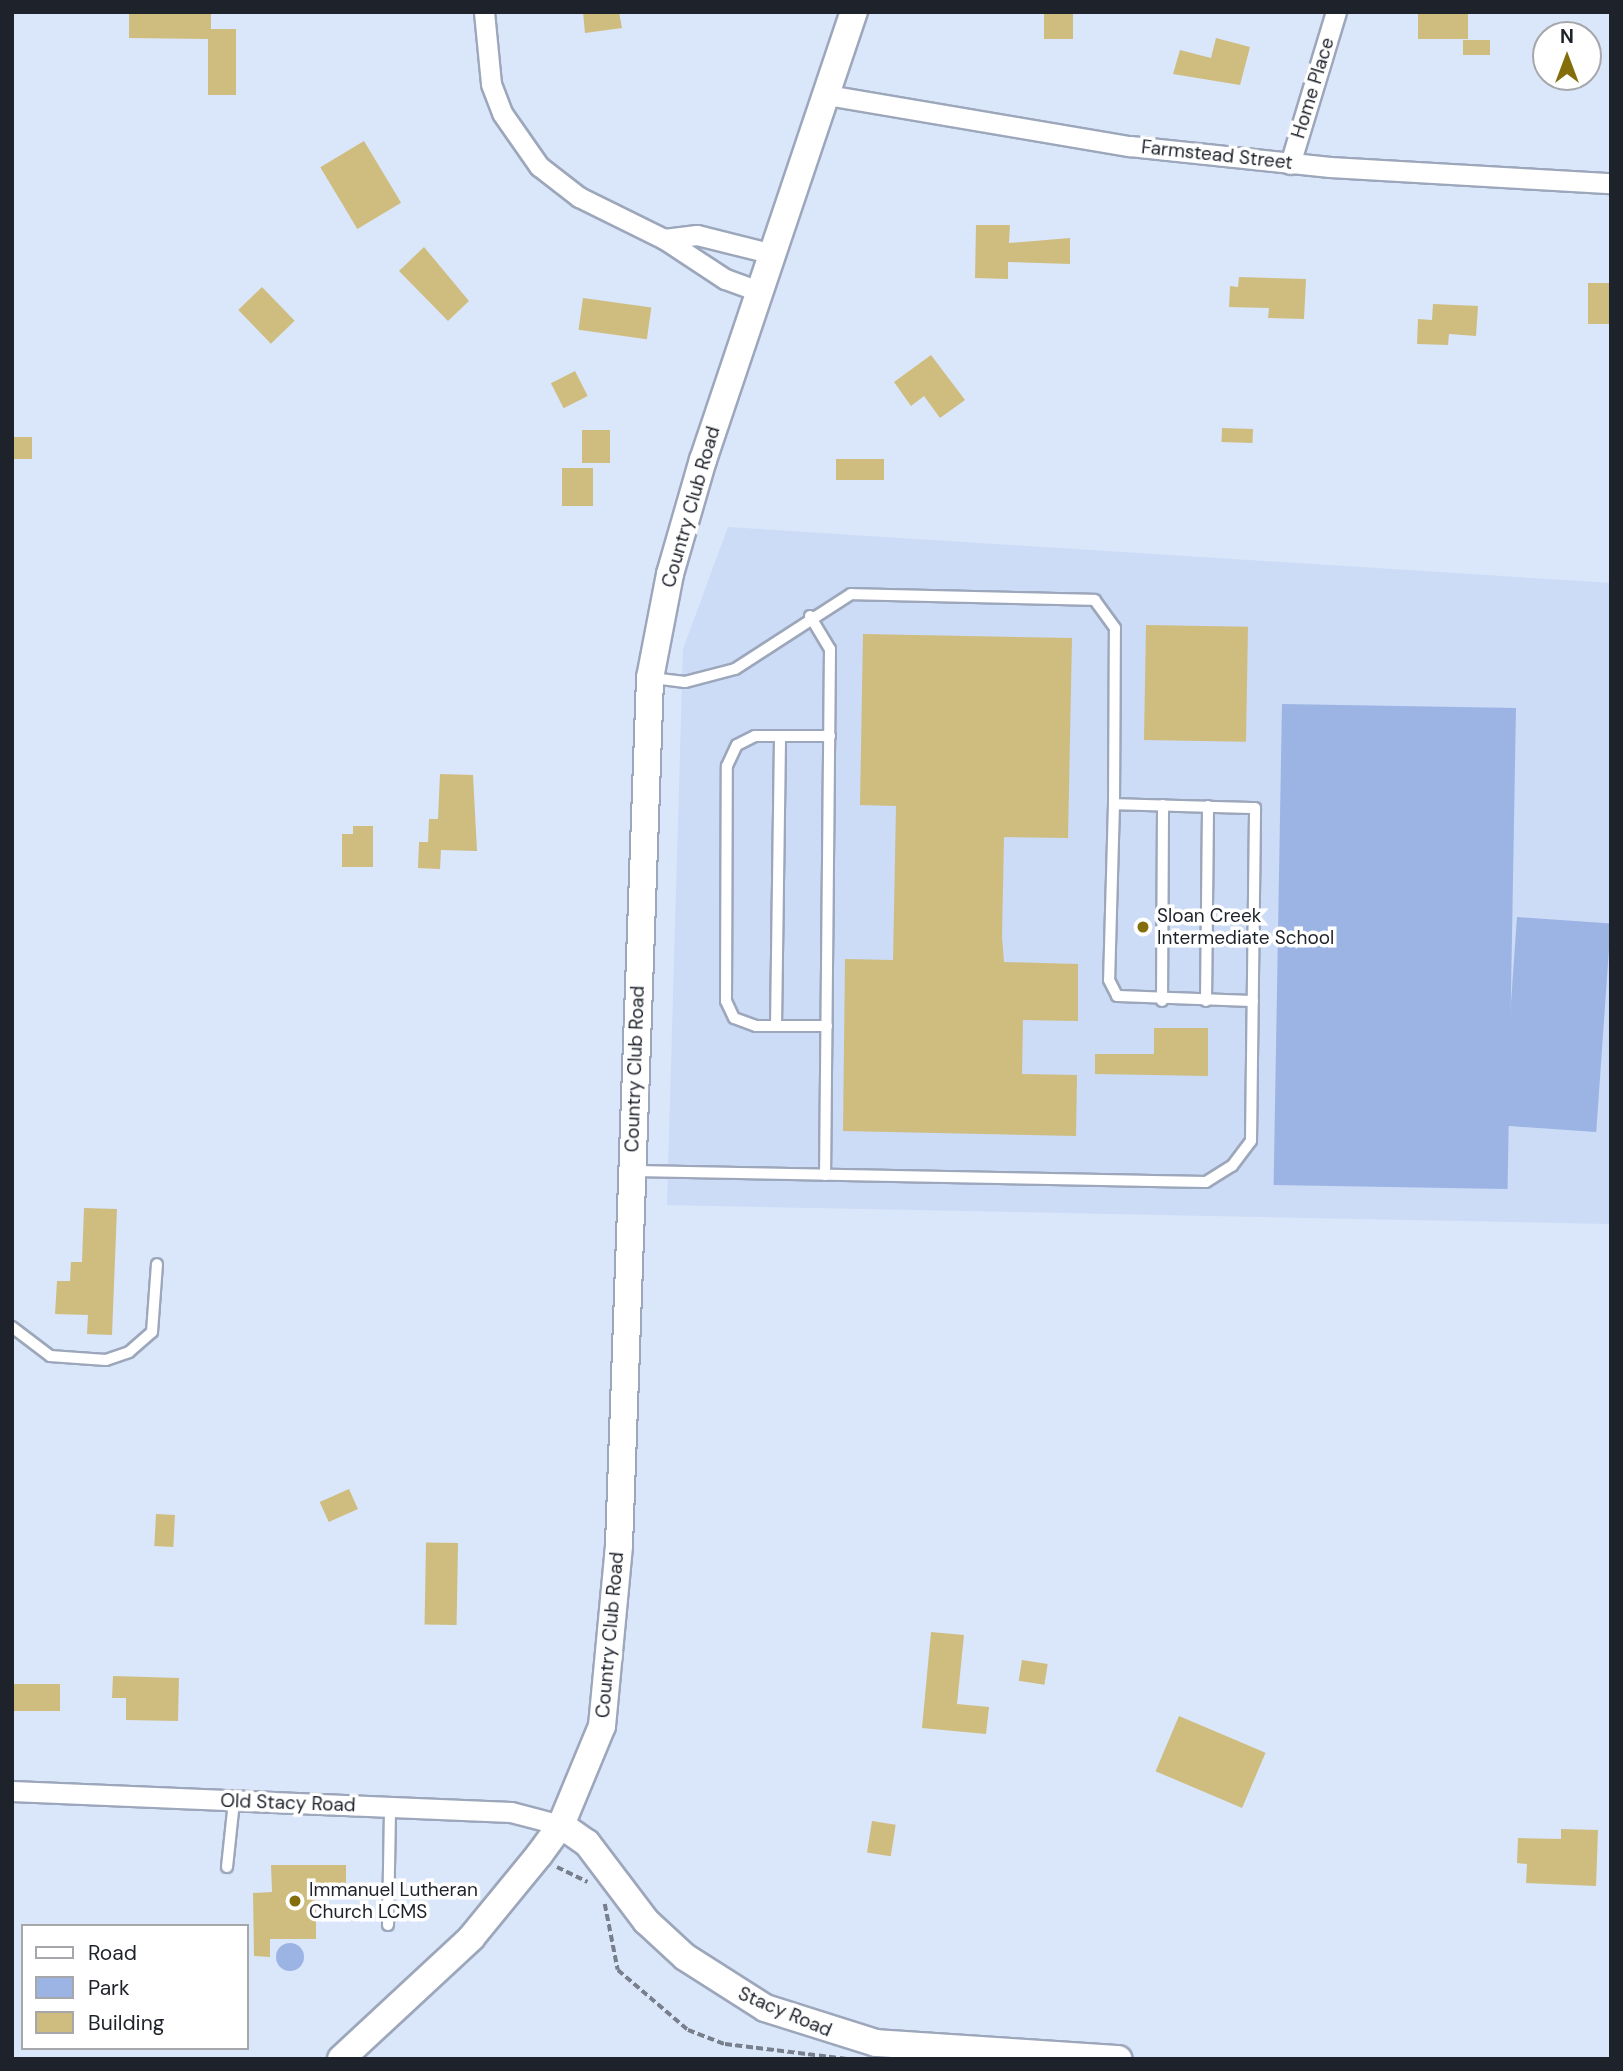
<!DOCTYPE html>
<html>
<head>
<meta charset="utf-8">
<style>
	body { margin:0 }
	#map { position:relative; width:1623px; height:2071px; overflow:hidden; background:#dae6fa; font-family:"DM Sans",sans-serif }
	div>[style] { position:absolute }
	[style*='--x'] { left:calc(var(--x)*1px); top:calc(var(--y)*1px); width:calc(var(--w)*1px); rotate:calc(var(--a)*1deg) }
	.built>* { inset:0; background:#ccdbf6 }
	.green>* { inset:0; background:#9bb4e4; transform-origin:0 0 }
	.round { border-radius:50% }
	.building>* { inset:0; background:#cfbd7f; transform-origin:0 0 }
	.path>* { height:3.5px; margin-top:-1.75px; transform-origin:0; background:repeating-linear-gradient(90deg,#777e8c 0 7px,transparent 0 10.5px) }
	.roads { filter:drop-shadow(2px 0 #9da7bb) drop-shadow(-2px 0 #9da7bb) drop-shadow(0 2px #9da7bb) drop-shadow(0 -2px #9da7bb) }
	.service>* { height:10px; margin:-5px; padding:0 5px; transform-origin:5px; border-radius:5px; background:#fff }
	.minor>* { height:19px; margin:-9.5px; padding:0 9.5px; transform-origin:9.5px; border-radius:9.5px; background:#fff }
	.secondary>* { height:26px; margin:-13px; padding:0 13px; transform-origin:13px; border-radius:13px; background:#fff }
	.dots>* { width:19px; height:19px; translate:-50% -50%; box-sizing:border-box; border:4px solid #fff; border-radius:50% }
	span { translate:-50% -50%; white-space:nowrap; text-align:center; line-height:1.15; -webkit-text-stroke:7px #fff; paint-order:stroke }
	.street-label { font-size:19px; color:#1e222a }
	.poi-label { font-size:19px; color:#1e222a }
	.left { translate:0 -50%; text-align:left }
	.frame { position:absolute; inset:0; border:14px solid #1e222a; pointer-events:none }
	.legend { position:absolute; left:21px; top:1924px; width:228px; height:126px; box-sizing:border-box; background:#fff; border:2px solid #a5a7aa; margin:0; padding:9px 12px; list-style:none; font-size:21px; color:#1e222a }
	.legend li { display:flex; align-items:center; gap:14px; height:35px }
	.legend b { width:35px; border:2px solid #a5a7aa }
	.north { position:absolute; left:1532px; top:21px; width:70px; height:70px; box-sizing:border-box; background:#fff; border:2px solid #a5a7aa; border-radius:50%; rotate:0deg; font-size:19px; font-weight:700; line-height:28px; text-align:center; color:#1e222a }
	.north::after { content:''; display:block; margin:auto; width:24px; height:32px; background:#846d0b; clip-path:polygon(50% 0,100% 100%,50% 72%,0 100%) }
</style>
</head>
<body>
<div id="map">
	<div class="built">
		<div style="clip-path:polygon(728px 527px,1611px 583px,1611px 1224px,667px 1205px,683px 649px)"></div>
	</div>
	<div class="green">
		<div style="left:1282px;top:704px;width:234px;height:481px;rotate:1deg"></div>
		<div style="left:1517px;top:917px;width:94px;height:209px;rotate:4deg"></div>
		<div class="round" style="left:276px;top:1943px;width:28px;height:28px"></div>
	</div>
	<div class="building">
		<div style="clip-path:polygon(129px 12px,211px 12px,211px 29px,236px 29px,236px 95px,208px 95px,208px 39px,129px 38px)"></div>
		<div style="clip-path:polygon(583px 12px,619px 12px,622px 28px,585px 33px)"></div>
		<div style="left:1044px;top:12px;width:29px;height:27px"></div>
		<div style="left:1418px;top:12px;width:50px;height:27px"></div>
		<div style="clip-path:polygon(1216px 38px,1250px 47px,1240px 85px,1173px 74px,1180px 50px,1211px 58px)"></div>
		<div style="left:1463px;top:40px;width:27px;height:15px"></div>
		<div style="left:364px;top:141px;width:72px;height:51px;rotate:59deg"></div>
		<div style="clip-path:polygon(976px 225px,1010px 225px,1009px 243px,1070px 238px,1070px 264px,1008px 262px,1008px 279px,975px 278px)"></div>
		<div style="clip-path:polygon(424px 247px,469px 301px,448px 321px,399px 271px)"></div>
		<div style="clip-path:polygon(1239px 277px,1306px 279px,1304px 319px,1268px 318px,1269px 308px,1229px 307px,1230px 286px,1238px 287px)"></div>
		<div style="left:1588px;top:283px;width:23px;height:41px"></div>
		<div style="left:262px;top:287px;width:47px;height:33px;rotate:46deg"></div>
		<div style="left:583px;top:298px;width:69px;height:32px;rotate:8deg"></div>
		<div style="clip-path:polygon(1433px 304px,1478px 306px,1476px 336px,1449px 334px,1448px 345px,1417px 344px,1418px 319px,1432px 320px)"></div>
		<div style="clip-path:polygon(931px 355px,965px 400px,940px 418px,924px 396px,911px 406px,894px 382px)"></div>
		<div style="left:575px;top:371px;width:28px;height:27px;rotate:63deg"></div>
		<div style="left:1222px;top:428px;width:31px;height:14px;rotate:2deg"></div>
		<div style="left:582px;top:430px;width:28px;height:33px"></div>
		<div style="left:12px;top:437px;width:20px;height:22px"></div>
		<div style="left:836px;top:459px;width:48px;height:21px"></div>
		<div style="left:562px;top:468px;width:31px;height:38px"></div>
		<div style="left:1146px;top:625px;width:102px;height:115px;rotate:1deg"></div>
		<div style="clip-path:polygon(863px 634px,1072px 638px,1068px 838px,1004px 837px,1002px 937px,1004px 962px,1078px 964px,1078px 1021px,1023px 1020px,1022px 1074px,1077px 1075px,1076px 1136px,843px 1131px,845px 959px,893px 960px,896px 806px,860px 805px)"></div>
		<div style="clip-path:polygon(440px 774px,473px 775px,477px 851px,441px 850px,440px 869px,418px 868px,419px 842px,428px 842px,429px 819px,438px 819px)"></div>
		<div style="clip-path:polygon(353px 826px,373px 826px,373px 867px,342px 867px,342px 834px,353px 834px)"></div>
		<div style="clip-path:polygon(1154px 1028px,1208px 1028px,1208px 1076px,1095px 1074px,1095px 1054px,1154px 1054px)"></div>
		<div style="clip-path:polygon(84px 1208px,117px 1209px,112px 1335px,87px 1334px,88px 1315px,55px 1314px,57px 1281px,70px 1281px,71px 1262px,82px 1262px)"></div>
		<div style="left:349px;top:1489px;width:22px;height:32px;rotate:66deg"></div>
		<div style="left:156px;top:1514px;width:19px;height:32px;rotate:3deg"></div>
		<div style="left:458px;top:1543px;width:82px;height:32px;rotate:91deg"></div>
		<div style="clip-path:polygon(931px 1632px,964px 1635px,957px 1704px,989px 1707px,986px 1734px,922px 1728px)"></div>
		<div style="left:1022px;top:1660px;width:26px;height:21px;rotate:9deg"></div>
		<div style="clip-path:polygon(113px 1676px,179px 1678px,178px 1721px,126px 1720px,126px 1698px,112px 1698px)"></div>
		<div style="left:12px;top:1684px;width:48px;height:27px"></div>
		<div style="left:1179px;top:1716px;width:94px;height:60px;rotate:23deg"></div>
		<div style="left:872px;top:1821px;width:24px;height:32px;rotate:9deg"></div>
		<div style="clip-path:polygon(1561px 1829px,1598px 1830px,1596px 1886px,1526px 1883px,1527px 1864px,1517px 1863px,1518px 1838px,1561px 1839px)"></div>
		<div style="clip-path:polygon(271px 1865px,346px 1865px,346px 1896px,316px 1896px,316px 1939px,270px 1939px,270px 1957px,254px 1956px,253px 1893px,272px 1892px)"></div>
	</div>
	<div class="path">
		<div style="--x:557;--y:1867;--w:34;--a:26"></div>
		<div style="--x:605;--y:1904;--w:67;--a:78.9"></div>
		<div style="--x:618;--y:1970;--w:92;--a:40.6"></div>
		<div style="--x:688;--y:2030;--w:40;--a:21"></div>
		<div style="--x:725;--y:2044;--w:123;--a:7"></div>
	</div>
	<div class="roads">
		<div class="service">
			<div style="--x:810;--y:616;--w:39;--a:59"></div>
			<div style="--x:830;--y:649;--w:526;--a:90.54"></div>
			<div style="--x:1114;--y:804;--w:176;--a:91.6"></div>
			<div style="--x:1109;--y:980;--w:18;--a:63"></div>
			<div style="--x:1117;--y:996;--w:136;--a:2.1"></div>
			<div style="--x:1162;--y:1001;--w:196;--a:-89.7"></div>
			<div style="--x:1206;--y:1001;--w:195;--a:-89.4"></div>
			<div style="--x:776;--y:1026;--w:290;--a:-89.2"></div>
			<div style="--x:827;--y:1026;--w:71;--a:180"></div>
			<div style="--x:756;--y:1026;--w:23;--a:-160"></div>
			<div style="--x:734;--y:1018;--w:19;--a:-115"></div>
			<div style="--x:726;--y:1001;--w:235;--a:-89.8"></div>
			<div style="--x:727;--y:766;--w:23;--a:-65"></div>
			<div style="--x:737;--y:745;--w:20;--a:-27"></div>
			<div style="--x:755;--y:736;--w:75;--a:0"></div>
			<div style="--x:635;--y:1171;--w:571;--a:1.1"></div>
			<div style="--x:1206;--y:1182;--w:31;--a:-32"></div>
			<div style="--x:1232;--y:1166;--w:31;--a:-53"></div>
			<div style="--x:1251;--y:1141;--w:333;--a:-89.3"></div>
			<div style="--x:1255;--y:808;--w:141;--a:-178.4"></div>
			<div style="--x:1114;--y:804;--w:176;--a:-89.7"></div>
			<div style="--x:1115;--y:628;--w:34;--a:-126"></div>
			<div style="--x:1095;--y:600;--w:244;--a:-178.6"></div>
			<div style="--x:851;--y:594;--w:138;--a:147.1"></div>
			<div style="--x:735;--y:669;--w:52;--a:165.4"></div>
			<div style="--x:685;--y:682;--w:34;--a:-173"></div>
			<div style="--x:12;--y:1327;--w:48;--a:37.3"></div>
			<div style="--x:50;--y:1356;--w:56;--a:4.1"></div>
			<div style="--x:106;--y:1360;--w:24;--a:-19"></div>
			<div style="--x:129;--y:1352;--w:30;--a:-41"></div>
			<div style="--x:152;--y:1332;--w:68;--a:-85.8"></div>
			<div style="--x:227;--y:1867;--w:66;--a:-83.9"></div>
			<div style="--x:388;--y:1925;--w:118;--a:-89"></div>
		</div>
		<div class="minor">
			<div style="--x:484;--y:12;--w:72;--a:84.4"></div>
			<div style="--x:491;--y:84;--w:31;--a:69"></div>
			<div style="--x:502;--y:113;--w:65;--a:55.1"></div>
			<div style="--x:539;--y:166;--w:51;--a:37.8"></div>
			<div style="--x:579;--y:197;--w:95;--a:26.3"></div>
			<div style="--x:827;--y:95;--w:307;--a:9.6"></div>
			<div style="--x:1130;--y:146;--w:201;--a:6"></div>
			<div style="--x:1330;--y:167;--w:281;--a:3.3"></div>
			<div style="--x:1290;--y:164;--w:159;--a:-73.2"></div>
			<div style="--x:761;--y:292;--w:38;--a:-160"></div>
			<div style="--x:725;--y:279;--w:73;--a:-146.7"></div>
			<div style="--x:664;--y:239;--w:33;--a:-7"></div>
			<div style="--x:697;--y:235;--w:78;--a:14"></div>
			<div style="--x:12;--y:1791;--w:499;--a:2.4"></div>
			<div style="--x:511;--y:1812;--w:52;--a:14.6"></div>
		</div>
		<div class="secondary">
			<div style="--x:561;--y:1825;--w:32;--a:35"></div>
			<div style="--x:587;--y:1843;--w:98;--a:52.9"></div>
			<div style="--x:646;--y:1921;--w:53;--a:42.7"></div>
			<div style="--x:685;--y:1957;--w:95;--a:32.5"></div>
			<div style="--x:765;--y:2008;--w:116;--a:17.5"></div>
			<div style="--x:876;--y:2043;--w:243;--a:3.8"></div>
			<div style="--x:341;--y:2059;--w:178;--a:-42.9"></div>
			<div style="--x:471;--y:1938;--w:107;--a:-50.7"></div>
			<div style="--x:539;--y:1855;--w:37;--a:-54"></div>
			<div style="--x:561;--y:1825;--w:107;--a:-67.5"></div>
			<div style="--x:602;--y:1726;--w:182;--a:-84.6"></div>
			<div style="--x:619;--y:1545;--w:868;--a:-87.95"></div>
			<div style="--x:650;--y:678;--w:106;--a:-79.1"></div>
			<div style="--x:670;--y:574;--w:119;--a:-73.9"></div>
			<div style="--x:703;--y:460;--w:473;--a:-71.4"></div>
		</div>
	</div>
	<div class="dots">
		<div style="left:1143px;top:927px;background:#846d0b"></div>
		<div style="left:295px;top:1901px;background:#846d0b"></div>
	</div>
	<div class="street-label">
		<span style="left:1313px;top:88px;rotate:-73deg">Home Place</span>
		<span style="left:1217px;top:155px;rotate:6deg">Farmstead Street</span>
		<span style="left:691px;top:507px;rotate:-74deg">Country Club Road</span>
		<span style="left:635px;top:1069px;rotate:-88deg">Country Club Road</span>
		<span style="left:610px;top:1635px;rotate:-85deg">Country Club Road</span>
		<span style="left:288px;top:1803px;rotate:2deg">Old Stacy Road</span>
		<span style="left:785px;top:2012px;rotate:23deg">Stacy Road</span>
	</div>
	<div class="poi-label">
		<span class="left" style="left:1157px;top:927px">Sloan Creek<br>Intermediate School</span>
		<span class="left" style="left:309px;top:1901px">Immanuel Lutheran<br>Church LCMS</span>
	</div>
	<div class="frame"></div>
	<ul class="legend">
	<li><b style="height:9px;background:#fff"></b>Road</li>
	<li><b style="height:19px;background:#9bb4e4"></b>Park</li>
	<li><b style="height:19px;background:#cfbd7f"></b>Building</li>
	</ul>
	<div class="north">N</div>
</div>
</body>
</html>
